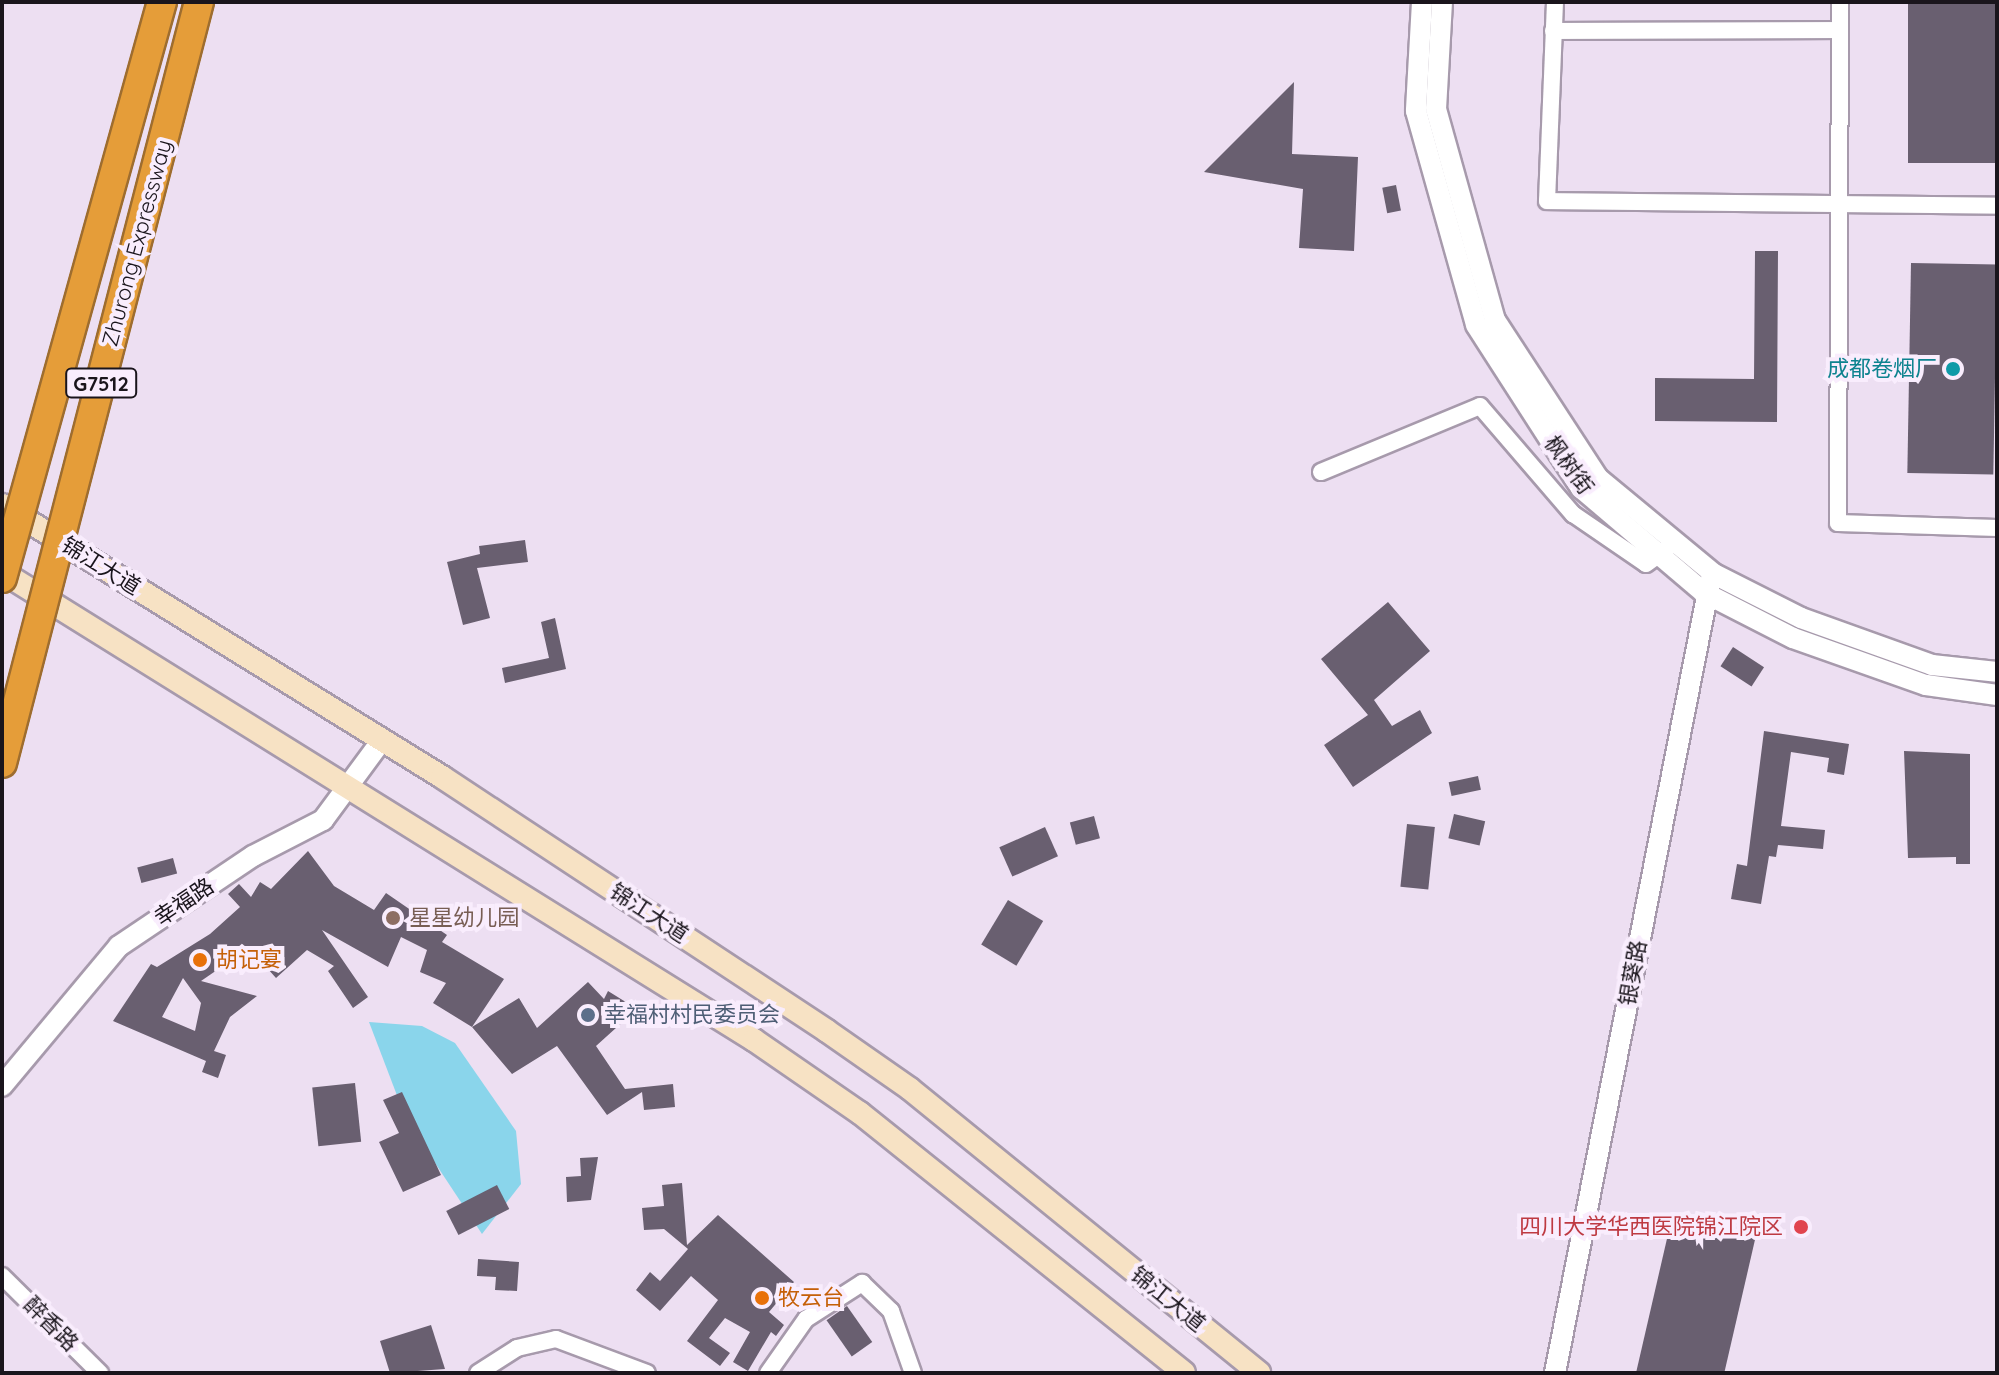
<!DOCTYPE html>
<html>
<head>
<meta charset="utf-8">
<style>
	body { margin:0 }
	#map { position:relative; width:1999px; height:1375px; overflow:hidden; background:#eddff2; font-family:Quicksand,"Noto Sans SC",sans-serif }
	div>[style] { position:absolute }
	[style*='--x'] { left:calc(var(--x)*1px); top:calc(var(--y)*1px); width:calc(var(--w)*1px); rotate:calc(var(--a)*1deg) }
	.water>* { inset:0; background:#8ad5eb }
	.building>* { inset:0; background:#695f70; transform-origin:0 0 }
	.roads { filter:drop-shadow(2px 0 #a79aac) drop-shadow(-2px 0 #a79aac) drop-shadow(0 2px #a79aac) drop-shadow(0 -2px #a79aac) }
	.minor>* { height:16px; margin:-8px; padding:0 8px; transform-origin:8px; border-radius:8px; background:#fff }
	.tertiary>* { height:20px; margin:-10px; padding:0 10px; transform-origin:10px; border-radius:10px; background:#fff }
	.secondary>* { height:22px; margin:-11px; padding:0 11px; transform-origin:11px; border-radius:11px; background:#f7e2c4 }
	.bridges { filter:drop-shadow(2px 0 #9e6d2f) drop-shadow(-2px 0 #9e6d2f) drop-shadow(0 2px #9e6d2f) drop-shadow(0 -2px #9e6d2f) }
	.motorway-bridge>* { height:28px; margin:-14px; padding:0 14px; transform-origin:14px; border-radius:14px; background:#e59d39 }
	.dots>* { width:22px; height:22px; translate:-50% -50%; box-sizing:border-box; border:4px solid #f9edfd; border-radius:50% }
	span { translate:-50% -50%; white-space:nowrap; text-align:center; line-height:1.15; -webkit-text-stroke:8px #f9edfd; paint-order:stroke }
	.shield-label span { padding:2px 6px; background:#f9edfd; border:2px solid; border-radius:6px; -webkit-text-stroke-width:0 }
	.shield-label { font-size:20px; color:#1a151c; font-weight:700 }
	.street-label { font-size:22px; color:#1a151c }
	.culture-label { font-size:22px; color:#0d838f }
	.right { translate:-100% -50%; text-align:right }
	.education-label { font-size:22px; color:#785e54 }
	.left { translate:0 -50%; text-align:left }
	.food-label { font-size:22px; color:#c56008 }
	.service-label { font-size:22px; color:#4e5e75 }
	.health-label { font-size:22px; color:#be3a42 }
	.frame { position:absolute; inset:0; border:4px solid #1a151c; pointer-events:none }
</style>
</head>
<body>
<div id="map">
	<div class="water">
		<div style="clip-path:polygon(369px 1022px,422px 1026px,455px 1043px,516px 1131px,521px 1184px,482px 1234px,406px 1119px)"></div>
	</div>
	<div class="building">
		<div style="left:1908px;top:2px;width:89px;height:161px"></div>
		<div style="clip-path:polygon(1294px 82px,1292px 154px,1358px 157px,1354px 251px,1299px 248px,1303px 189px,1204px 172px)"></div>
		<div style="left:1396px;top:185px;width:26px;height:14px;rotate:79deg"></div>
		<div style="clip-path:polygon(1755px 251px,1778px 251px,1777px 422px,1655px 421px,1655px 378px,1754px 379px)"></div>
		<div style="left:1911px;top:263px;width:86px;height:210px;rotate:1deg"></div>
		<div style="clip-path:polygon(525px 540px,528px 562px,477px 568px,490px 618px,463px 625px,447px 562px,480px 554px,479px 546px)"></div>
		<div style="clip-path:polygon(1388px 602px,1430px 651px,1374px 700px,1392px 726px,1420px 710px,1432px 733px,1353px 787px,1324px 745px,1368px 715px,1321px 659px)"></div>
		<div style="clip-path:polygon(555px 618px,566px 669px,505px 683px,502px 668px,549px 658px,541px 622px)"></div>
		<div style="left:1733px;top:647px;width:37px;height:23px;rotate:33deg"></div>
		<div style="clip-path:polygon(1764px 731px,1849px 744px,1844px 775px,1827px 772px,1829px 758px,1791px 752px,1781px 826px,1825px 830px,1823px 849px,1778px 845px,1776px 857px,1769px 856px,1761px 904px,1731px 899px,1737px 864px,1747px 866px)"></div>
		<div style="clip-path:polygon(1904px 751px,1970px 754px,1970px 864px,1956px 864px,1956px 857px,1908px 858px)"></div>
		<div style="left:1478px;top:776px;width:14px;height:30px;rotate:78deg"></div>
		<div style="left:1454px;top:814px;width:32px;height:25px;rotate:13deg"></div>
		<div style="left:1094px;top:816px;width:23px;height:25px;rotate:75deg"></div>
		<div style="left:1407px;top:824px;width:28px;height:63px;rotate:6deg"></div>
		<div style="left:1045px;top:827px;width:32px;height:50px;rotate:66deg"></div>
		<div style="clip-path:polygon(evenodd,308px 851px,334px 886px,374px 910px,386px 893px,447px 935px,442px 942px,504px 979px,472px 1027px,433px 1003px,446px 983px,420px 972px,427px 950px,401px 937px,388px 967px,322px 930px,368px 997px,353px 1008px,328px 971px,334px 966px,307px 950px,276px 978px,249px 948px,201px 981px,257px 996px,230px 1017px,214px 1051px,226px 1055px,218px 1078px,202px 1072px,206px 1061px,113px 1021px,151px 964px,157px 967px,210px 934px,240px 907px,228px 894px,239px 884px,251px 897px,260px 882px,271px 889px,308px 851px,183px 978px,201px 1003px,195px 1031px,162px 1017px,183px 978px)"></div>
		<div style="left:173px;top:858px;width:16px;height:37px;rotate:75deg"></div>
		<div style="left:1008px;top:900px;width:41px;height:52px;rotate:31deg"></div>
		<div style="clip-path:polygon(588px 982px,604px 999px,608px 991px,637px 1009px,596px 1046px,625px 1089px,673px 1084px,675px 1107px,644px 1110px,642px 1092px,607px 1115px,557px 1046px,512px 1074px,472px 1027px,519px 998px,537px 1028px)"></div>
		<div style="left:355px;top:1083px;width:59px;height:43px;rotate:84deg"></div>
		<div style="clip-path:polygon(402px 1092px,441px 1175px,403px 1192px,379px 1142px,399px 1133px,383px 1100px)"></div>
		<div style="clip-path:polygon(598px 1157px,591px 1200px,567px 1202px,566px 1177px,581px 1176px,580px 1158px)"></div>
		<div style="clip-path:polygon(682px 1183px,687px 1245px,718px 1215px,794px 1282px,769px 1312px,784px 1325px,776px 1336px,771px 1332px,748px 1371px,733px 1362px,750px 1332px,725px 1318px,709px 1338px,730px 1353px,720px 1366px,687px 1341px,718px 1300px,691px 1276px,660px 1311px,636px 1290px,650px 1272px,660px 1281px,688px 1249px,664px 1229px,644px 1230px,642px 1208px,664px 1206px,662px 1185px)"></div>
		<div style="left:497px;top:1185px;width:27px;height:57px;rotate:63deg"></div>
		<div style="left:1672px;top:1217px;width:86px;height:160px;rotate:13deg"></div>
		<div style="clip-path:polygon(478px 1259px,519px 1262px,517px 1291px,495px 1290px,496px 1277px,477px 1276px)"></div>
		<div style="left:847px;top:1306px;width:44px;height:25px;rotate:55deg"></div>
		<div style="clip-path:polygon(431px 1325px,445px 1369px,390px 1373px,380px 1341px)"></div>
	</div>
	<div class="roads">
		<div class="minor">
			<div style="--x:1555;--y:2;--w:199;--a:92.3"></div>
			<div style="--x:1547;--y:201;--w:450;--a:0.6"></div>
			<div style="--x:1840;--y:2;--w:521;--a:90.22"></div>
			<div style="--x:1838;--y:523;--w:159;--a:1.8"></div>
			<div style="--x:1553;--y:31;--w:286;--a:-0.2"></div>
			<div style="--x:1321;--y:472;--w:172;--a:-22.5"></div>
			<div style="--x:1480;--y:406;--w:143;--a:49.3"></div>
			<div style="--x:1573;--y:514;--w:88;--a:34.4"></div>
			<div style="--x:1646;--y:564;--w:26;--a:-36"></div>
			<div style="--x:2;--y:1276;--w:138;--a:44.7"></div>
			<div style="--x:478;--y:1373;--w:46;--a:-32.7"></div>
			<div style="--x:517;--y:1348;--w:40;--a:-13"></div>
			<div style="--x:556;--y:1339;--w:97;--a:20.5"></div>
			<div style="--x:768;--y:1373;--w:66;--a:-54.9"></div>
			<div style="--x:806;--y:1319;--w:67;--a:-32.7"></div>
			<div style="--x:862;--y:1283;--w:40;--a:44"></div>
			<div style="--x:891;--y:1311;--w:66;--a:70.5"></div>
		</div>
		<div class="tertiary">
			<div style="--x:1422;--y:2;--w:109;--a:93.2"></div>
			<div style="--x:1416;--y:111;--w:222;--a:74.3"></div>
			<div style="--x:1476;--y:325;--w:194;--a:57.2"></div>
			<div style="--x:1581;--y:488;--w:160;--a:40.4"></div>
			<div style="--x:1703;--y:592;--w:101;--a:27.1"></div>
			<div style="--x:1793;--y:638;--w:141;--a:19.5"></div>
			<div style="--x:1926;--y:685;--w:72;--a:8"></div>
			<div style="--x:1442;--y:2;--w:107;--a:93.2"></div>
			<div style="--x:1436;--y:109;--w:219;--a:74.4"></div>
			<div style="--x:1495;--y:320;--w:189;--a:56.9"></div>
			<div style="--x:1598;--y:478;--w:151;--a:39.6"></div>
			<div style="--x:1714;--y:574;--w:97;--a:26.8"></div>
			<div style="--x:1801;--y:618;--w:139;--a:19.7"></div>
			<div style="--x:1932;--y:665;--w:65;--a:6.1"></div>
			<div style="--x:2;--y:1086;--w:182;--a:-50.1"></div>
			<div style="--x:119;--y:946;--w:161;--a:-33.9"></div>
			<div style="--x:253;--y:856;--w:79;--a:-27.2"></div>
			<div style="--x:323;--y:820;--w:99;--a:-53.6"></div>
			<div style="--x:1555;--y:1373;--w:807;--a:-78.93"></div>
		</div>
		<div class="secondary">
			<div style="--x:2;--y:505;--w:517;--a:31.72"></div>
			<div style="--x:442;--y:777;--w:461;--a:33.4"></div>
			<div style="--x:827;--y:1031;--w:101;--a:34.9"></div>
			<div style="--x:910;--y:1089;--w:450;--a:39.1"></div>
			<div style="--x:2;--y:572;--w:886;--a:31.9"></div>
			<div style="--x:754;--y:1040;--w:129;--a:34.6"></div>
			<div style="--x:860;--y:1113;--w:415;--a:38.7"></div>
		</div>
	</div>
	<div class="bridges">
		<div class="motorway-bridge">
			<div style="--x:2;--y:578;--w:598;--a:-74.48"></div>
			<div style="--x:2;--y:763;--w:786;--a:-75.49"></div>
		</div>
	</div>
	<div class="dots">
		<div style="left:1953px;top:369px;background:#0f9aa8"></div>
		<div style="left:393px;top:918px;background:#8d6e63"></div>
		<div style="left:200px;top:960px;background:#e8710a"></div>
		<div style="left:588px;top:1015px;background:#5c6f8a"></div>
		<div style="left:1801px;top:1227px;background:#e0444e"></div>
		<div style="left:762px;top:1298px;background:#e8710a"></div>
	</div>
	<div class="shield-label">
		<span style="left:101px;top:383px">G7512</span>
	</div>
	<div class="street-label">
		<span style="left:137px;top:243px;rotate:-75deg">Zhurong Expressway</span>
		<span style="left:1569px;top:465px;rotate:54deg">枫树街</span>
		<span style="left:101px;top:566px;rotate:32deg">锦江大道</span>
		<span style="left:184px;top:902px;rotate:-34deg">幸福路</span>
		<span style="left:649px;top:913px;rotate:33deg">锦江大道</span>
		<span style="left:1633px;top:973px;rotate:-80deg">银葵路</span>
		<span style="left:1168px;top:1299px;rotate:39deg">锦江大道</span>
		<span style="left:51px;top:1324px;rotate:45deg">醉香路</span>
	</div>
	<div class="culture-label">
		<span class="right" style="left:1937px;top:369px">成都卷烟厂</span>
	</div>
	<div class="education-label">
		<span class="left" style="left:409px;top:918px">星星幼儿园</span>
	</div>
	<div class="food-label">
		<span class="left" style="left:216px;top:960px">胡记宴</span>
		<span class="left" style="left:778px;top:1298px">牧云台</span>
	</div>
	<div class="service-label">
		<span class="left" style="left:604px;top:1015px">幸福村村民委员会</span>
	</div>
	<div class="health-label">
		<span class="right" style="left:1783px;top:1227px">四川大学华西医院锦江院区</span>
	</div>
	<div class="frame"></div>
</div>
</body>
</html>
